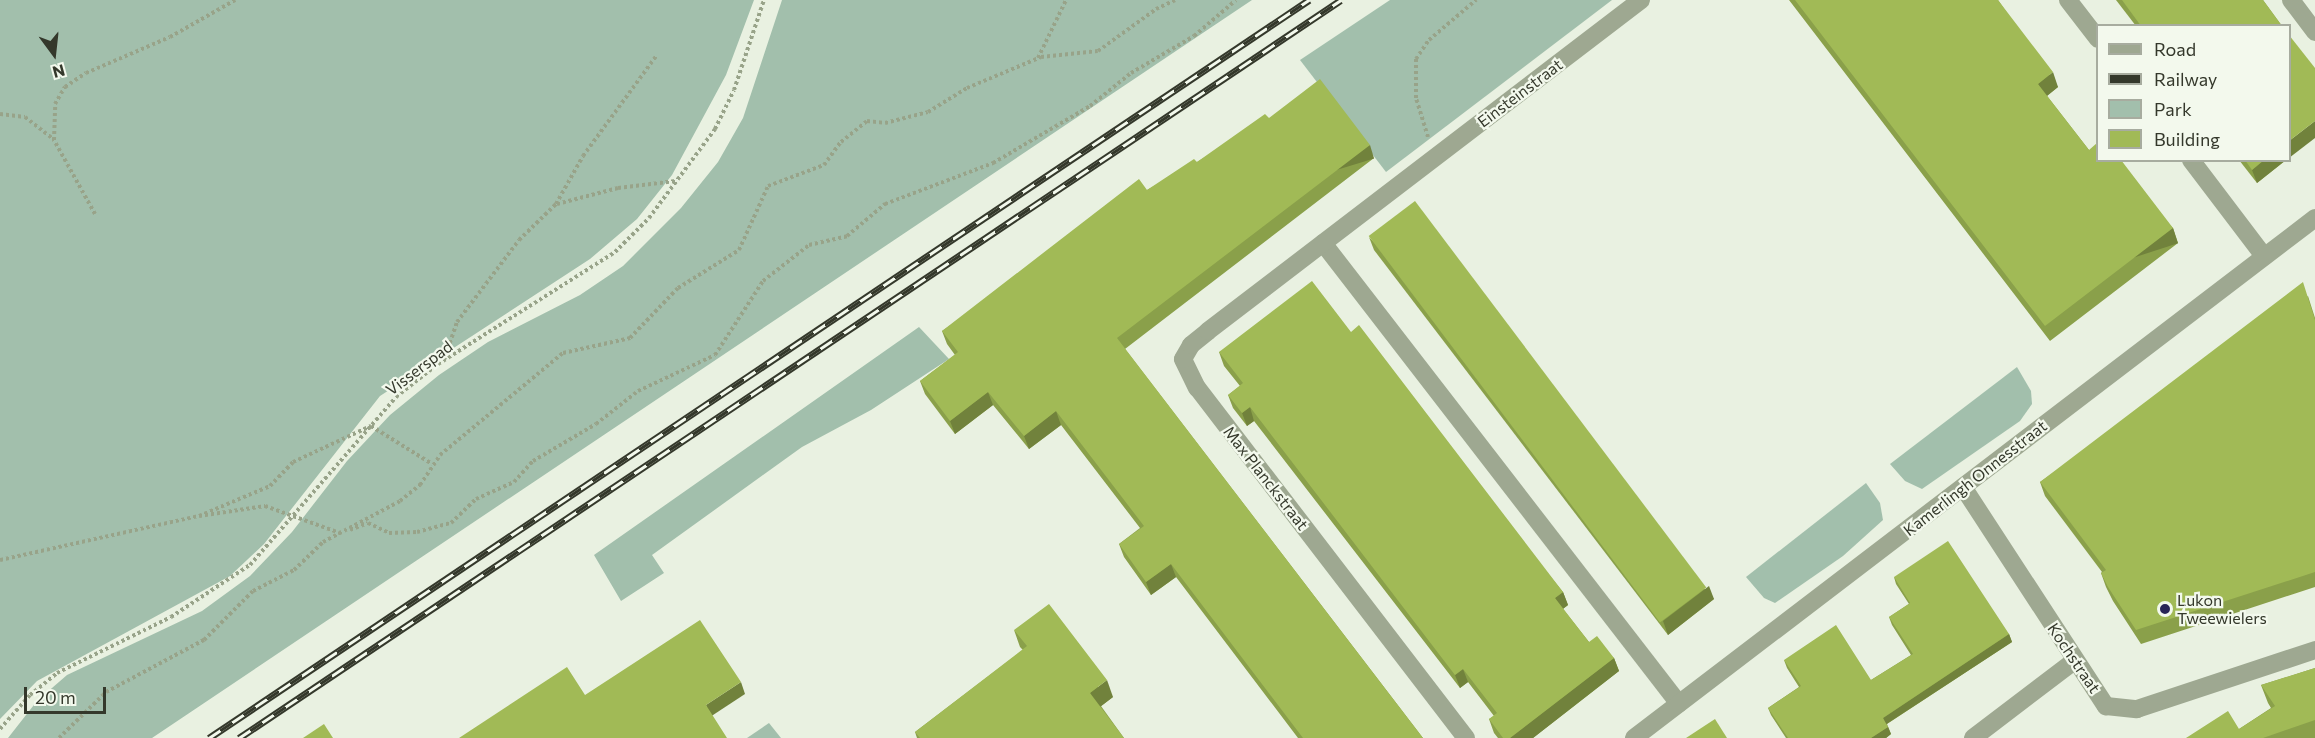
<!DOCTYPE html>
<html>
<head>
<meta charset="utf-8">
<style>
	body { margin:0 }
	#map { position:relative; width:2315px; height:738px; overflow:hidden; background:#e9f1e1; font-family:Commissioner,sans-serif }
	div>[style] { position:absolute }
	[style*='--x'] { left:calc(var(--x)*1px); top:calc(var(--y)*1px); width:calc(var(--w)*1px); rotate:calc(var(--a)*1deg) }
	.green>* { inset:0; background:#a2bfac }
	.path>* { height:4px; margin-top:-2px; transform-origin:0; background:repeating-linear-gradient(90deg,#98a389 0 3px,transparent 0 6px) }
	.street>* { height:18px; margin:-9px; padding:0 9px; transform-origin:9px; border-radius:9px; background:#9ea891 }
	.rail>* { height:7px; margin-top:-3.5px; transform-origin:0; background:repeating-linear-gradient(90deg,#f3f9ed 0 14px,#34382b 0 28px); box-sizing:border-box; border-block:2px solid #34382b }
	.wall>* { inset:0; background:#8aa04a }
	.shaded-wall>* { inset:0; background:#71823c; transform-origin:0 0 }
	.building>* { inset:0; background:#a1ba56; transform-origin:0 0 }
	.dots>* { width:16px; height:16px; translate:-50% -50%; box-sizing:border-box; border:3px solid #f3f9ed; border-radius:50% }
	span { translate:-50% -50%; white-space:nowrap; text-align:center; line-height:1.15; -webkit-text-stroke:4.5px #f3f9ed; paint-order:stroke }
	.street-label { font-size:16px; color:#34382b }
	.poi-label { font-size:16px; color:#34382b }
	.left { translate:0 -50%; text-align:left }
	.legend { position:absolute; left:2096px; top:24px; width:195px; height:138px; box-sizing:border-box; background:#f3f9ed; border:2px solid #a7ac9f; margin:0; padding:8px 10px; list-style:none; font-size:18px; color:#34382b }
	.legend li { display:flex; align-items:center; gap:12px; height:30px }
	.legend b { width:30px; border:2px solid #a7ac9f }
	.north { position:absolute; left:24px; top:24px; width:60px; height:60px; -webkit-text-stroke:4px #f3f9ed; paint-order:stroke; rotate:165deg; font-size:16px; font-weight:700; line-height:24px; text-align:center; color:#34382b }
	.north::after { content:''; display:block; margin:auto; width:21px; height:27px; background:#34382b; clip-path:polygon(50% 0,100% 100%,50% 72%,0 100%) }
	.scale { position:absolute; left:24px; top:687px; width:82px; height:27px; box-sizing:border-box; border:3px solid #34382b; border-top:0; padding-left:8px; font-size:18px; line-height:21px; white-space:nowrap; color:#34382b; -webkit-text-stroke:4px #f3f9ed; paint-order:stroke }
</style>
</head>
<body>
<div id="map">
	<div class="green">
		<div style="clip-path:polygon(0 0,754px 0,726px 75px,672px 175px,637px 219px,590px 259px,380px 396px,264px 544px,230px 576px,37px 681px,0 719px)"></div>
		<div style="clip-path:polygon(782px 0,1252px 0,152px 738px,8px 738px,37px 701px,67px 675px,202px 611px,250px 576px,292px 532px,347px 461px,390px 415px,439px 375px,488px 342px,580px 295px,623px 266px,681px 208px,718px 162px,743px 118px)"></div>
		<div style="clip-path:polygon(1390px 0,1612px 0,1386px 172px,1300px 60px)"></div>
		<div style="clip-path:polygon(919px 327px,949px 359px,871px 410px,802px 447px,652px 555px,664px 573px,621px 601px,594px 555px)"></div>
		<div style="clip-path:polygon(2017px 367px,2031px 391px,2032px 404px,2020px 421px,1922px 489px,1905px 481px,1890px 464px)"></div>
		<div style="clip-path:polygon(1866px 483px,1880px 503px,1883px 520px,1843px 556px,1775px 603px,1764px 598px,1746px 577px)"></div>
		<div style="clip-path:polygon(769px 723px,781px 738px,747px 738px)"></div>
	</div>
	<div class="path">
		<div style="--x:1038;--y:58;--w:64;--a:-64.2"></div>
		<div style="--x:0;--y:114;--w:25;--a:7"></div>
		<div style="--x:25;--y:117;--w:37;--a:38"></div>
		<div style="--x:1428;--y:137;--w:41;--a:-107.1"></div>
		<div style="--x:1416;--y:98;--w:39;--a:-90"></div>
		<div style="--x:1416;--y:59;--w:23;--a:-56"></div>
		<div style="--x:1429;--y:40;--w:62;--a:-40.4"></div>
		<div style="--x:557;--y:204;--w:63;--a:-14.7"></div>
		<div style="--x:618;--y:188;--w:58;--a:-6.9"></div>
		<div style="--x:95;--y:214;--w:85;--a:-119"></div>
		<div style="--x:54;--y:140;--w:36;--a:-88"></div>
		<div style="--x:55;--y:104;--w:20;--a:-60"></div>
		<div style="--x:65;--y:87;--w:25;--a:-34"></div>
		<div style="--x:86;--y:73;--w:91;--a:-23.2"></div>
		<div style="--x:170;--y:37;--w:75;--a:-29.6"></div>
		<div style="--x:444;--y:360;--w:40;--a:-71.1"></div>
		<div style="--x:457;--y:322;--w:103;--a:-52.9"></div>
		<div style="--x:519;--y:240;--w:52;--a:-44.2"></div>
		<div style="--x:556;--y:204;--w:55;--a:-60.6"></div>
		<div style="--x:583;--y:156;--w:125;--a:-53.8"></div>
		<div style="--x:199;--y:516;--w:67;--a:-8.6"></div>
		<div style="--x:265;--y:506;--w:80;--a:19.8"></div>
		<div style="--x:350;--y:530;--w:19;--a:-21"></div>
		<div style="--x:368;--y:523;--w:23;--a:25"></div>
		<div style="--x:389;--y:533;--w:28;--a:-2"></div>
		<div style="--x:417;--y:532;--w:35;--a:-15"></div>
		<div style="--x:451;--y:523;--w:35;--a:-44"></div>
		<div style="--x:476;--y:499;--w:42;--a:-24.1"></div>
		<div style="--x:514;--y:482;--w:28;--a:-48"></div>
		<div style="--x:533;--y:461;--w:73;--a:-30.4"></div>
		<div style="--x:596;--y:424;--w:53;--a:-38.2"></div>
		<div style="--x:638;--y:391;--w:85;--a:-25.1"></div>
		<div style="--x:715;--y:355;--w:88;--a:-57"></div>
		<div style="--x:763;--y:281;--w:58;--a:-38"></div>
		<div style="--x:809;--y:245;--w:39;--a:-13"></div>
		<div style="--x:847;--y:236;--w:50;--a:-40.1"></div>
		<div style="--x:885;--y:204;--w:116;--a:-20.8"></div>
		<div style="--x:993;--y:163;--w:113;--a:-30.4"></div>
		<div style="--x:1090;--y:106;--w:53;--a:-38.8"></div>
		<div style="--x:1131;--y:73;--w:73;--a:-30.4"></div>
		<div style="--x:1194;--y:36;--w:55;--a:-40.6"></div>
		<div style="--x:0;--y:560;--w:204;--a:-12.5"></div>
		<div style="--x:199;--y:516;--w:77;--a:-22.9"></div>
		<div style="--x:270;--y:486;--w:33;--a:-46"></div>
		<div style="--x:293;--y:462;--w:86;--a:-24.8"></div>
		<div style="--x:371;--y:426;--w:72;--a:31.9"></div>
		<div style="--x:0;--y:729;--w:45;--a:-48.6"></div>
		<div style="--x:30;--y:695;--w:35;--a:-39"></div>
		<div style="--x:57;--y:673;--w:127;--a:-26.2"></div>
		<div style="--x:171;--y:617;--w:95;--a:-33.4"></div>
		<div style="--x:250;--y:565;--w:223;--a:-49"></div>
		<div style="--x:396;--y:397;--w:53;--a:-38.2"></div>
		<div style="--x:438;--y:364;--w:209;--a:-32.3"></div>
		<div style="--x:615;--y:252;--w:48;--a:-45"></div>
		<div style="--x:649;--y:218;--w:111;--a:-53.4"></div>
		<div style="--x:715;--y:129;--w:43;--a:-64"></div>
		<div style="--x:734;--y:90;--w:95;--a:-71.6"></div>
		<div style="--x:59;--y:738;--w:66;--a:-44.4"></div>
		<div style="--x:106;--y:692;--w:111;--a:-28"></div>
		<div style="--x:204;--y:640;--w:69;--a:-45"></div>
		<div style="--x:253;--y:591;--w:46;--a:-27.1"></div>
		<div style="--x:294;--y:570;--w:40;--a:-44"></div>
		<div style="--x:323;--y:542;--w:87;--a:-28"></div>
		<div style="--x:400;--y:501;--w:26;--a:-39"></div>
		<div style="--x:420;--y:485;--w:36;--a:-56"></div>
		<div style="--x:440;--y:455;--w:160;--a:-39.7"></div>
		<div style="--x:563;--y:353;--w:69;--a:-12.6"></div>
		<div style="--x:630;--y:338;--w:69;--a:-46.2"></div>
		<div style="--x:678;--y:288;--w:72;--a:-31.9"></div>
		<div style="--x:739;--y:250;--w:70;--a:-65.6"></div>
		<div style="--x:768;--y:186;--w:60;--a:-20.6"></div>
		<div style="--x:824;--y:165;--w:29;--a:-54"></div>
		<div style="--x:841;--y:142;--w:33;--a:-39"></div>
		<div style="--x:867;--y:121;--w:18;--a:6"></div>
		<div style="--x:885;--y:123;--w:44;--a:-14.3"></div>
		<div style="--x:928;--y:112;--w:46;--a:-31.6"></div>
		<div style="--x:967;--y:88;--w:80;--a:-22.7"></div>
		<div style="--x:1041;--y:57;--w:57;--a:-6"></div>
		<div style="--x:1098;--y:51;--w:72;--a:-35.9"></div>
		<div style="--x:1156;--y:9;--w:21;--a:-25"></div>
	</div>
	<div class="street">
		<div style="--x:2068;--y:0;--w:49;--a:52.4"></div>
		<div style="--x:2291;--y:0;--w:40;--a:53"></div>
		<div style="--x:2191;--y:160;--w:121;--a:52.8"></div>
		<div style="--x:1323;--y:243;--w:582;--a:52.32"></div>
		<div style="--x:1963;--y:487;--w:262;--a:56.9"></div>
		<div style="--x:2106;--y:706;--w:31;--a:6"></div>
		<div style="--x:2137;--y:709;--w:188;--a:-18.3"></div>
		<div style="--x:1466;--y:738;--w:441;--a:-127.5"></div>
		<div style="--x:1197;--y:388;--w:32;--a:-116"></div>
		<div style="--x:1183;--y:359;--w:16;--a:-60"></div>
		<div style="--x:1191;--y:345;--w:22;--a:-39"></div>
		<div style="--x:1208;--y:331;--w:545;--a:-37.4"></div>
		<div style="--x:1634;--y:738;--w:857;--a:-37.36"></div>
		<div style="--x:1973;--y:738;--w:127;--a:-37.3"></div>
	</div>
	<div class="rail">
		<div style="--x:209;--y:738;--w:1325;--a:-33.86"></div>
		<div style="--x:239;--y:738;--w:1326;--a:-33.81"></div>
	</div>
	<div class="wall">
		<div style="clip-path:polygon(1789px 0,1998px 0,2058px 87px,2047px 96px,2089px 150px,2173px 228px,2178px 243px,2050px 341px)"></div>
		<div style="clip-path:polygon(2116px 0,2263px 0,2282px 26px,2136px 26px)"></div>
		<div style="clip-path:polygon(1269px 118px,1374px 158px,1125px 349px,1423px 738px,1298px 738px,1176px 577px,1151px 595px,1124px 557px,1119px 544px,1140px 528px,1061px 425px,1029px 449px,993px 405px,955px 434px,925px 394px,920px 381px,955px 355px,947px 344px,942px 331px,1147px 190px,1197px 162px)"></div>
		<div style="clip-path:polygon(2239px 160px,2286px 160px,2257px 183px)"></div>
		<div style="clip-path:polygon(1369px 237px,1714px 599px,1668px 635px,1374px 250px)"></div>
		<div style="clip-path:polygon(2308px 296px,2315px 318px,2315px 587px,2141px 644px,2113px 601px,2106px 587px,2101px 573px,2102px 572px,2045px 496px,2040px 482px)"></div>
		<div style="clip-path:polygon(1351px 332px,1563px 592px,1568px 605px,1563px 609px,1589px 642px,1614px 658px,1619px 671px,1533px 738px,1498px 738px,1494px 733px,1489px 719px,1494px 716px,1468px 682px,1460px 688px,1254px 421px,1247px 426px,1233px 408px,1228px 395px,1240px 386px,1224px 366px,1219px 352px)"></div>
		<div style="clip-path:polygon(1894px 577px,2009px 634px,2012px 642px,1887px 724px,1891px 734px,1886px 738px,1786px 738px,1771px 715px,1768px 708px,1799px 687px,1787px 668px,1784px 660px,1871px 680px,1911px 655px,1892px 625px,1889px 617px,1909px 604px,1896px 584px)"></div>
		<div style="clip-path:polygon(1014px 630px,1113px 697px,1101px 706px,1124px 738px,917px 738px,915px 732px,1023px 650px,1020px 647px)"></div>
		<div style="clip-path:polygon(2315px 668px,2315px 738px,2186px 738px,2239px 729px,2271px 708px,2268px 703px,2261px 685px)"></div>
	</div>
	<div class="shaded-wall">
		<div style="clip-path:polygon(2053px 72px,2058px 87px,2043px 99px,2038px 84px)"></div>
		<div style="clip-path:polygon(2315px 121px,2315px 138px,2289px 158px,2289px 141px)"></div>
		<div style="left:1370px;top:145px;width:14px;height:318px;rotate:73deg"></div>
		<div style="clip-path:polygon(2264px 160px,2286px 160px,2257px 183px,2252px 170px)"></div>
		<div style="left:2173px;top:228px;width:16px;height:161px;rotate:72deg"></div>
		<div style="clip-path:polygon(988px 392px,993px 405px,955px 434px,950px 421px)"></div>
		<div style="clip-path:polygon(1250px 407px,1254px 421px,1247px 426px,1242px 413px)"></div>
		<div style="clip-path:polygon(1056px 411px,1061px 425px,1029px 449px,1024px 436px)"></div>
		<div style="clip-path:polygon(1171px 564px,1176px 577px,1151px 595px,1146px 582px)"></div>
		<div style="clip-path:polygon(1709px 586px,1714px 599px,1668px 635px,1663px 621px)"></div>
		<div style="clip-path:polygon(1563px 592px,1568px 605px,1560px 611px,1555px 598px)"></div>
		<div style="clip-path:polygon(2009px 634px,2012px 642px,1885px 725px,1883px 718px)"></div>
		<div style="clip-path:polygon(1614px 658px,1619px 671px,1533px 738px,1510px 738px)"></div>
		<div style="clip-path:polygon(1463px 669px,1468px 682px,1460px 688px,1455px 675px)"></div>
		<div style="clip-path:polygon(1107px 680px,1113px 697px,1096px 710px,1090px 693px)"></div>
		<div style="clip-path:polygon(741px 682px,745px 694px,710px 717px,706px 705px)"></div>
		<div style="clip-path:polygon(1888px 727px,1891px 734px,1886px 738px,1871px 738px)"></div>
	</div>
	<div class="building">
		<div style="clip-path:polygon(1795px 0,1998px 0,2053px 72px,2038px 84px,2089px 150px,2097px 143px,2097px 160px,2121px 160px,2173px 228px,2045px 326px)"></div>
		<div style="clip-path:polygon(2122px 0,2263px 0,2282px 26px,2141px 26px)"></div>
		<div style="clip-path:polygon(2289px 35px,2315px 68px,2315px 121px,2289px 141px)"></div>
		<div style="clip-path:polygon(1320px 79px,1370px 145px,1117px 338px,1423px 738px,1303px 738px,1171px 564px,1146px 582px,1119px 544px,1144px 526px,1056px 411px,1024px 436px,988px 392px,950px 421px,920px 381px,958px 352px,942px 331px,1139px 179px,1147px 190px,1194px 159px,1197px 162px,1265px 114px,1269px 118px)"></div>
		<div style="clip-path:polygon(2245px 160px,2264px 160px,2252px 170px)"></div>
		<div style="left:1415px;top:201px;width:484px;height:58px;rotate:53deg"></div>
		<div style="clip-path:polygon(1312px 281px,1351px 332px,1359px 325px,1563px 592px,1555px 598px,1589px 642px,1597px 636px,1614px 658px,1510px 738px,1503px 738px,1489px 719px,1497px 713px,1463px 669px,1455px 675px,1250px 407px,1242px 413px,1228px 395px,1243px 383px,1219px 352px)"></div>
		<div style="clip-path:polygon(2303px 282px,2315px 320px,2315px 572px,2136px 630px,2108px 587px,2101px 573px,2106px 570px,2040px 482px)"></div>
		<div style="clip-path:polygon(1948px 541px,2009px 634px,1883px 718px,1888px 727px,1871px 738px,1788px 738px,1768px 708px,1801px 686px,1784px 660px,1836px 625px,1871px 680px,1913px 654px,1889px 617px,1910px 603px,1894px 577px)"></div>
		<div style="clip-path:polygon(1049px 604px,1107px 680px,1090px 693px,1124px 738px,920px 738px,915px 732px,1027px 646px,1014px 630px)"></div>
		<div style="clip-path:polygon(700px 620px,741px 682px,706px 705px,727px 738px,459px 738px,567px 667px,585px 695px)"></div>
		<div style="clip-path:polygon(2315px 668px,2315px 720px,2263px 738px,2186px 738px,2228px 711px,2239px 729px,2275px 706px,2261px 685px)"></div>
		<div style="clip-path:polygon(1715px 719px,1727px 738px,1686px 738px)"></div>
		<div style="clip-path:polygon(324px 724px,333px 738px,303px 738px)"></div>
	</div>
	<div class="dots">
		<div style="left:2165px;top:609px;background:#282556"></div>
	</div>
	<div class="street-label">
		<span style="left:1520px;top:93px;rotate:-37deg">Einsteinstraat</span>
		<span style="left:419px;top:368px;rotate:-37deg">Visserspad</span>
		<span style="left:1266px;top:478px;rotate:52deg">Max Planckstraat</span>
		<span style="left:1975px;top:478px;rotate:-38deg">Kamerlingh Onnesstraat</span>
		<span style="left:2074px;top:658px;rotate:56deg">Kochstraat</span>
	</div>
	<div class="poi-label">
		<span class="left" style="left:2177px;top:609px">Lukon<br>Tweewielers</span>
	</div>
	<ul class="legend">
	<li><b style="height:8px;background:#9ea891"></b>Road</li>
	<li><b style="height:8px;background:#34382b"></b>Railway</li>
	<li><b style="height:16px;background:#a2bfac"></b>Park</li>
	<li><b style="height:16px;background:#a1ba56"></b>Building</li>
	</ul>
	<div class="north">N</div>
	<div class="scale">20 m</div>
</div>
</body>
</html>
